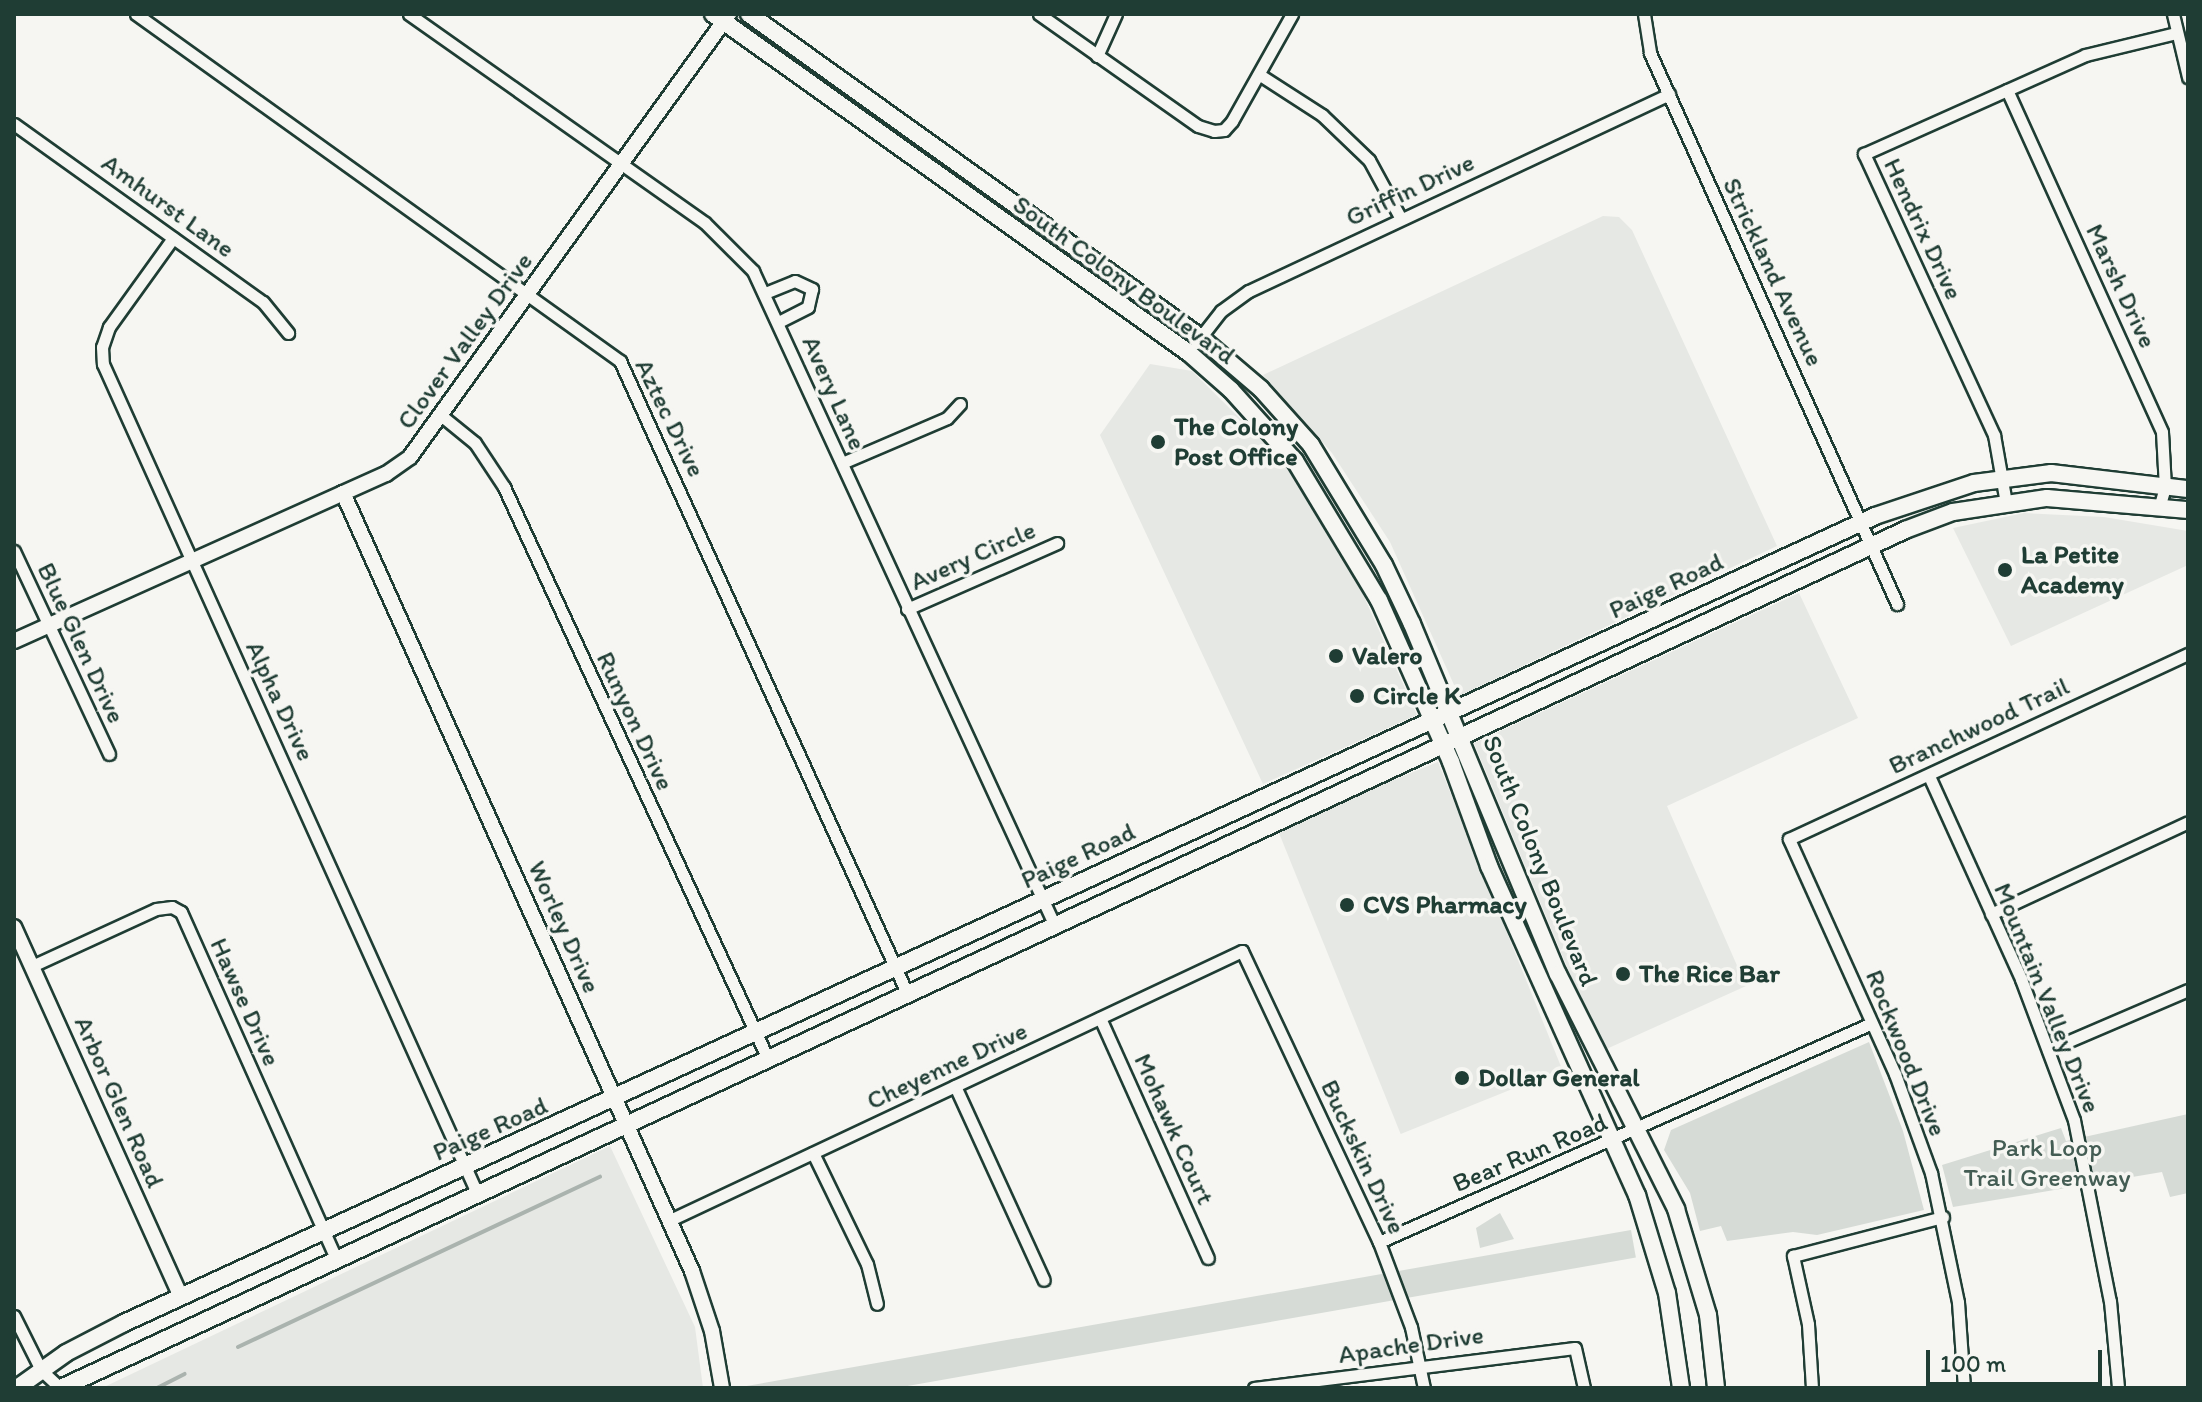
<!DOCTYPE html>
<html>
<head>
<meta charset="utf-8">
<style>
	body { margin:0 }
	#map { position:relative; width:2202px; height:1402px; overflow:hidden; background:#f6f6f2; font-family:Itim,sans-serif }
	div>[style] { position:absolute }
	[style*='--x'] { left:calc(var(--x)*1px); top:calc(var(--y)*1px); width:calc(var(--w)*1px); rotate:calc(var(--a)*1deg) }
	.built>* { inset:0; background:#e6e8e4; transform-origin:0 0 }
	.green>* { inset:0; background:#d6dbd6; transform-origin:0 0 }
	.stream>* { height:4px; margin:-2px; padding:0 2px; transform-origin:2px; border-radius:2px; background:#aab3ae }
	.roads { filter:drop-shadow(2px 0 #1f3d34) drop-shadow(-2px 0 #1f3d34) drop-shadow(0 2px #1f3d34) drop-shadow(0 -2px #1f3d34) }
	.minor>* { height:11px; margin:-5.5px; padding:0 5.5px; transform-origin:5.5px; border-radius:5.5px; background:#f6f6f2 }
	.tertiary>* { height:14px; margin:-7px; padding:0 7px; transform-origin:7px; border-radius:7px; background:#f6f6f2 }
	.secondary>* { height:16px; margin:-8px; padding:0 8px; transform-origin:8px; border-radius:8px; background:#f6f6f2 }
	.dots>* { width:22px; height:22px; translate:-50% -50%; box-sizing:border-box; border:4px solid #f6f6f2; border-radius:50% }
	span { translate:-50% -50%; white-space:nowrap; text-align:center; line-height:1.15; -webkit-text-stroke:7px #f6f6f2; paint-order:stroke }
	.street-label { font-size:26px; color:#1f3d34 }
	.poi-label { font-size:26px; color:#1f3d34; font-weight:700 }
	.left { translate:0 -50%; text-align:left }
	.park-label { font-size:26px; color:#445d54 }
	.frame { position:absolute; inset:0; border:16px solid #1f3d34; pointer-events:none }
	.scale { position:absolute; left:1926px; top:1350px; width:176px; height:36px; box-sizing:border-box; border:4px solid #1f3d34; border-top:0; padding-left:10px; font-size:24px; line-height:28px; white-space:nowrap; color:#1f3d34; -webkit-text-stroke:6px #f6f6f2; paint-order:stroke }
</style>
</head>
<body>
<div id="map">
	<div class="built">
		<div style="clip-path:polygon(1603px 216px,1619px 217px,1632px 230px,1777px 546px,1459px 696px,1390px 542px,1332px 453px,1263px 375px)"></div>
		<div style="clip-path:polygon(1150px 364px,1192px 371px,1285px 463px,1344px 552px,1417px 715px,1263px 784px,1100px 435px)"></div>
		<div style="clip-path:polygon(2024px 513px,2104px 517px,2188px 531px,2188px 565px,2011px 646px,1953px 528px)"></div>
		<div style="clip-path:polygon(1799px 593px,1858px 718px,1667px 806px,1746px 986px,1602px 1051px,1474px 743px)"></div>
		<div style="left:1438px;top:762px;width:331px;height:174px;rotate:68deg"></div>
		<div style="clip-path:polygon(610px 1146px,695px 1327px,703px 1388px,102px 1388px)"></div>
	</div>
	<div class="green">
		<div style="clip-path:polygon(1869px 1042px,1903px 1131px,1924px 1210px,1817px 1235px,1793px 1232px,1727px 1241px,1721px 1226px,1700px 1231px,1690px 1193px,1664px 1150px,1671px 1130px)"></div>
		<div style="clip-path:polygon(2188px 1114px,2188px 1193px,2170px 1197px,2162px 1172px,1953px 1207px,1942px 1165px,2061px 1128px,2066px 1141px)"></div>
		<div style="clip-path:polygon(1500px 1213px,1514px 1239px,1480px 1248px,1476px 1228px)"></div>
		<div style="left:1631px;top:1230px;width:28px;height:904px;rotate:80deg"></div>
	</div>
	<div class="stream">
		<div style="--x:238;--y:1347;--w:400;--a:-25.2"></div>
		<div style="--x:157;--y:1388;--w:31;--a:-27"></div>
	</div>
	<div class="roads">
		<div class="minor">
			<div style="--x:136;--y:14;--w:596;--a:35.64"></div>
			<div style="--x:620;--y:361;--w:694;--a:65.58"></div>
			<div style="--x:409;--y:14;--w:362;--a:35.2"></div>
			<div style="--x:705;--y:223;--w:68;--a:45"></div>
			<div style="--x:753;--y:271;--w:719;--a:65.25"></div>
			<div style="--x:1039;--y:14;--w:194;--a:35.2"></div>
			<div style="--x:1198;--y:126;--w:17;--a:17"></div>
			<div style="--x:1214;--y:131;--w:10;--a:-6"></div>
			<div style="--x:1224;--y:130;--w:12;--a:-48"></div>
			<div style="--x:1232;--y:121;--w:123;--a:-60.7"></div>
			<div style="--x:1644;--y:14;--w:39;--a:81"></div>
			<div style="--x:1650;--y:53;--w:604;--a:65.85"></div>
			<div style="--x:2173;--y:14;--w:65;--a:76.6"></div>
			<div style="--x:1097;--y:56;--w:46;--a:-65.7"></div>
			<div style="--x:1260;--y:75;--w:74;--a:32.8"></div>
			<div style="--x:1322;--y:115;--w:65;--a:43.8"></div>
			<div style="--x:1369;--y:160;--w:67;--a:61.5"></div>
			<div style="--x:2007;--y:90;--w:375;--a:65.6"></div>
			<div style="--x:2162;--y:432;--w:55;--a:86.9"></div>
			<div style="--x:2165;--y:487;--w:22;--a:106"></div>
			<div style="--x:14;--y:124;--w:306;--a:35.6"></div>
			<div style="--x:263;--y:302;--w:40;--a:51"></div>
			<div style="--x:173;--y:238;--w:110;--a:125.7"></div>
			<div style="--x:109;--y:327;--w:21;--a:109"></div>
			<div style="--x:102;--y:347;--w:17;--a:87"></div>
			<div style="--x:103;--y:364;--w:909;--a:65.72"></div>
			<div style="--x:765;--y:293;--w:32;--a:-22"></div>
			<div style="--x:795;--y:281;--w:19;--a:25"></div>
			<div style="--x:812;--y:289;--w:18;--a:103"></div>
			<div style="--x:808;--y:307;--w:34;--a:153"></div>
			<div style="--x:1196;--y:343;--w:41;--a:-52"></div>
			<div style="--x:1221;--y:311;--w:34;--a:-36"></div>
			<div style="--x:1249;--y:291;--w:464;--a:-25.1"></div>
			<div style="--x:443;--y:417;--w:41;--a:39.1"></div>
			<div style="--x:475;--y:443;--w:53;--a:56.6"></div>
			<div style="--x:504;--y:487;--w:628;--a:65.23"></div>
			<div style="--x:842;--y:463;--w:114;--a:-23.2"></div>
			<div style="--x:947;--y:418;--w:19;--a:-47"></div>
			<div style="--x:2006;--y:503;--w:69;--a:-100"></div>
			<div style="--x:1994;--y:435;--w:310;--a:-114.8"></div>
			<div style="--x:1864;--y:154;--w:242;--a:-24.1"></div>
			<div style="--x:2085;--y:55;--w:94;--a:-13.6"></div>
			<div style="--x:14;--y:551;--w:224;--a:64.9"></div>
			<div style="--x:907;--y:609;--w:164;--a:-23.7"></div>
			<div style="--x:1929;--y:776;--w:223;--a:65.6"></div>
			<div style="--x:2021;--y:979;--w:151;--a:69.4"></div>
			<div style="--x:2074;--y:1120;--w:185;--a:78.8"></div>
			<div style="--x:2110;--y:1301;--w:87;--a:84.7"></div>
			<div style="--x:1991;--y:914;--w:217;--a:-25"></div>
			<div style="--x:32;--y:966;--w:136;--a:-24.7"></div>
			<div style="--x:156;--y:909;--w:16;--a:-7"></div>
			<div style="--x:172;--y:907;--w:10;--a:29"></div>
			<div style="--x:181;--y:912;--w:379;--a:65.9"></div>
			<div style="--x:1100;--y:1018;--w:263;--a:65.8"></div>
			<div style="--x:2048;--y:1050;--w:152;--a:-23.2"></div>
			<div style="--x:955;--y:1086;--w:213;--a:65.4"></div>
			<div style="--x:813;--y:1153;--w:123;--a:64.1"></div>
			<div style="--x:867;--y:1264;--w:41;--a:76"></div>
			<div style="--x:670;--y:1220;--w:632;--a:-25.19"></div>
			<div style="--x:1242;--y:951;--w:322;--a:64.8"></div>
			<div style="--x:1379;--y:1242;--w:91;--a:69.4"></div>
			<div style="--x:1411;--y:1327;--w:62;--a:78"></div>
			<div style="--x:1379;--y:1242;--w:539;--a:-23.95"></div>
			<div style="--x:14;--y:1316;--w:60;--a:63.4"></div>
			<div style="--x:41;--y:1370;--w:26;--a:43"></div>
			<div style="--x:1254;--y:1388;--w:323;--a:-7.1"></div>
			<div style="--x:1575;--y:1348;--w:41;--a:77.3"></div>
			<div style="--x:1812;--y:1388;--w:64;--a:-93.6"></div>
			<div style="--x:1808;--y:1324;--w:70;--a:-102.4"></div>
			<div style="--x:1793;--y:1256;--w:155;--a:-14.6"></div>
			<div style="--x:1964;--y:1388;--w:86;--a:-94"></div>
			<div style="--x:1958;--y:1302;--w:132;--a:-101.8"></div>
			<div style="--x:1931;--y:1173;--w:105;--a:-110"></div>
			<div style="--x:1895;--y:1074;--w:258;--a:-114.3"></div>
			<div style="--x:1789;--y:839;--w:440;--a:-24.9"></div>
		</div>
		<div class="tertiary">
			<div style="--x:343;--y:493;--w:853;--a:65.84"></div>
			<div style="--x:692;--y:1271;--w:63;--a:71.6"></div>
			<div style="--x:712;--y:1331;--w:58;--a:80"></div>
			<div style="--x:14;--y:641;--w:408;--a:-24.2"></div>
			<div style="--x:386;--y:474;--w:29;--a:-35"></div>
			<div style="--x:410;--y:457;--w:546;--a:-54.24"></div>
			<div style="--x:14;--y:927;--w:406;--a:65.7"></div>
		</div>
		<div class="secondary">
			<div style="--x:713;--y:14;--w:584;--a:35.46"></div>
			<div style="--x:1189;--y:353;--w:56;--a:41.4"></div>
			<div style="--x:1231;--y:390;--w:96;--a:48"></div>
			<div style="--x:1295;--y:461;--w:162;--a:58.9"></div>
			<div style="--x:1379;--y:600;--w:177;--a:66"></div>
			<div style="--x:1451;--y:762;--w:111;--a:69.9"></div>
			<div style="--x:1489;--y:866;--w:361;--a:65.8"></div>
			<div style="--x:1637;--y:1195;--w:102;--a:73"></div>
			<div style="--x:1667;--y:1293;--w:96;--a:81.6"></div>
			<div style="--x:749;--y:14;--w:555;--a:35.61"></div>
			<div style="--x:1200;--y:337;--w:80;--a:40.4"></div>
			<div style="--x:1261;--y:389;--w:75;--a:48.2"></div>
			<div style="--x:1311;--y:445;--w:140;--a:58.7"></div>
			<div style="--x:1384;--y:565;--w:65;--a:64.6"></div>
			<div style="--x:1412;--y:624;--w:379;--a:67.4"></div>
			<div style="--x:1558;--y:974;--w:263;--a:63.3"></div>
			<div style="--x:1676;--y:1209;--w:111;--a:73.2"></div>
			<div style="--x:1708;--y:1315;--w:73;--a:83.7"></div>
			<div style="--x:17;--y:1388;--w:60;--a:-35.5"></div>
			<div style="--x:66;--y:1353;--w:65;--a:-27.3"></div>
			<div style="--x:124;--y:1323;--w:1928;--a:-24.74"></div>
			<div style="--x:1875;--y:516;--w:104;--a:-18.4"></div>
			<div style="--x:1974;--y:483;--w:78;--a:-7.4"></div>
			<div style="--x:2051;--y:473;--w:138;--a:6.7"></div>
			<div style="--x:61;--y:1388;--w:2034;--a:-24.95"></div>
			<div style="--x:1905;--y:530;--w:51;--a:-20.6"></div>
			<div style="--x:1953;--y:512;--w:95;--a:-8.5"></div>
			<div style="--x:2047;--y:498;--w:142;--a:4.9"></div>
		</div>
	</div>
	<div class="dots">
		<div style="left:1158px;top:442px;background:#1f3d34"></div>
		<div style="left:2005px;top:570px;background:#1f3d34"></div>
		<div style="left:1336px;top:656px;background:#1f3d34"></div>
		<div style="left:1357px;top:696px;background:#1f3d34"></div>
		<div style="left:1347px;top:905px;background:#1f3d34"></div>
		<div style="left:1623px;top:974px;background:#1f3d34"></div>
		<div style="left:1462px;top:1078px;background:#1f3d34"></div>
	</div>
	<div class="street-label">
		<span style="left:1410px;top:190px;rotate:-25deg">Griffin Drive</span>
		<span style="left:168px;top:206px;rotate:36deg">Amhurst Lane</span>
		<span style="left:1923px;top:229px;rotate:65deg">Hendrix Drive</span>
		<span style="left:1773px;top:272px;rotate:65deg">Strickland Avenue</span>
		<span style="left:1124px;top:280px;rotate:36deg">South Colony Boulevard</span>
		<span style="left:2121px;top:286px;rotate:65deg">Marsh Drive</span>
		<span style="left:465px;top:341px;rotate:-54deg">Clover Valley Drive</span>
		<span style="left:834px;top:393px;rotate:66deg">Avery Lane</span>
		<span style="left:670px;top:418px;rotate:64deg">Aztec Drive</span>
		<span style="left:973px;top:556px;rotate:-24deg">Avery Circle</span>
		<span style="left:1666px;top:586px;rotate:-25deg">Paige Road</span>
		<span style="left:81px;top:643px;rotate:65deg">Blue Glen Drive</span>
		<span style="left:280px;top:701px;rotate:65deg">Alpha Drive</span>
		<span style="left:635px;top:721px;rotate:65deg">Runyon Drive</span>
		<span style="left:1979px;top:726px;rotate:-25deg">Branchwood Trail</span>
		<span style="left:1078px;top:856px;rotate:-25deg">Paige Road</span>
		<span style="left:1540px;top:861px;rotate:68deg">South Colony Boulevard</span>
		<span style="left:564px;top:927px;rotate:66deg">Worley Drive</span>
		<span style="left:2047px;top:998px;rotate:68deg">Mountain Valley Drive</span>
		<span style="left:245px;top:1002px;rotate:66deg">Hawse Drive</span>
		<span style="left:1906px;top:1053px;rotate:68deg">Rockwood Drive</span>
		<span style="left:947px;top:1066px;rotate:-25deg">Cheyenne Drive</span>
		<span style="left:119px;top:1102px;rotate:66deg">Arbor Glen Road</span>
		<span style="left:490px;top:1129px;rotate:-24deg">Paige Road</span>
		<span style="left:1174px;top:1129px;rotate:66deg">Mohawk Court</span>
		<span style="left:1530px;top:1153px;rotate:-23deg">Bear Run Road</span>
		<span style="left:1363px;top:1157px;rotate:65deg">Buckskin Drive</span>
		<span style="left:1411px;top:1345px;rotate:-8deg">Apache Drive</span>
	</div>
	<div class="poi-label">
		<span class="left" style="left:1174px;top:442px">The Colony<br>Post Office</span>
		<span class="left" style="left:2021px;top:570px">La Petite<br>Academy</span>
		<span class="left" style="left:1352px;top:656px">Valero</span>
		<span class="left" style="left:1373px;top:696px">Circle K</span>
		<span class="left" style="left:1363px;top:905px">CVS Pharmacy</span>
		<span class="left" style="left:1639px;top:974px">The Rice Bar</span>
		<span class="left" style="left:1478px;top:1078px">Dollar General</span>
	</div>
	<div class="park-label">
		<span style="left:2047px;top:1163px">Park Loop<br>Trail Greenway</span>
	</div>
	<div class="frame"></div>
	<div class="scale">100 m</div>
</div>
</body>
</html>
